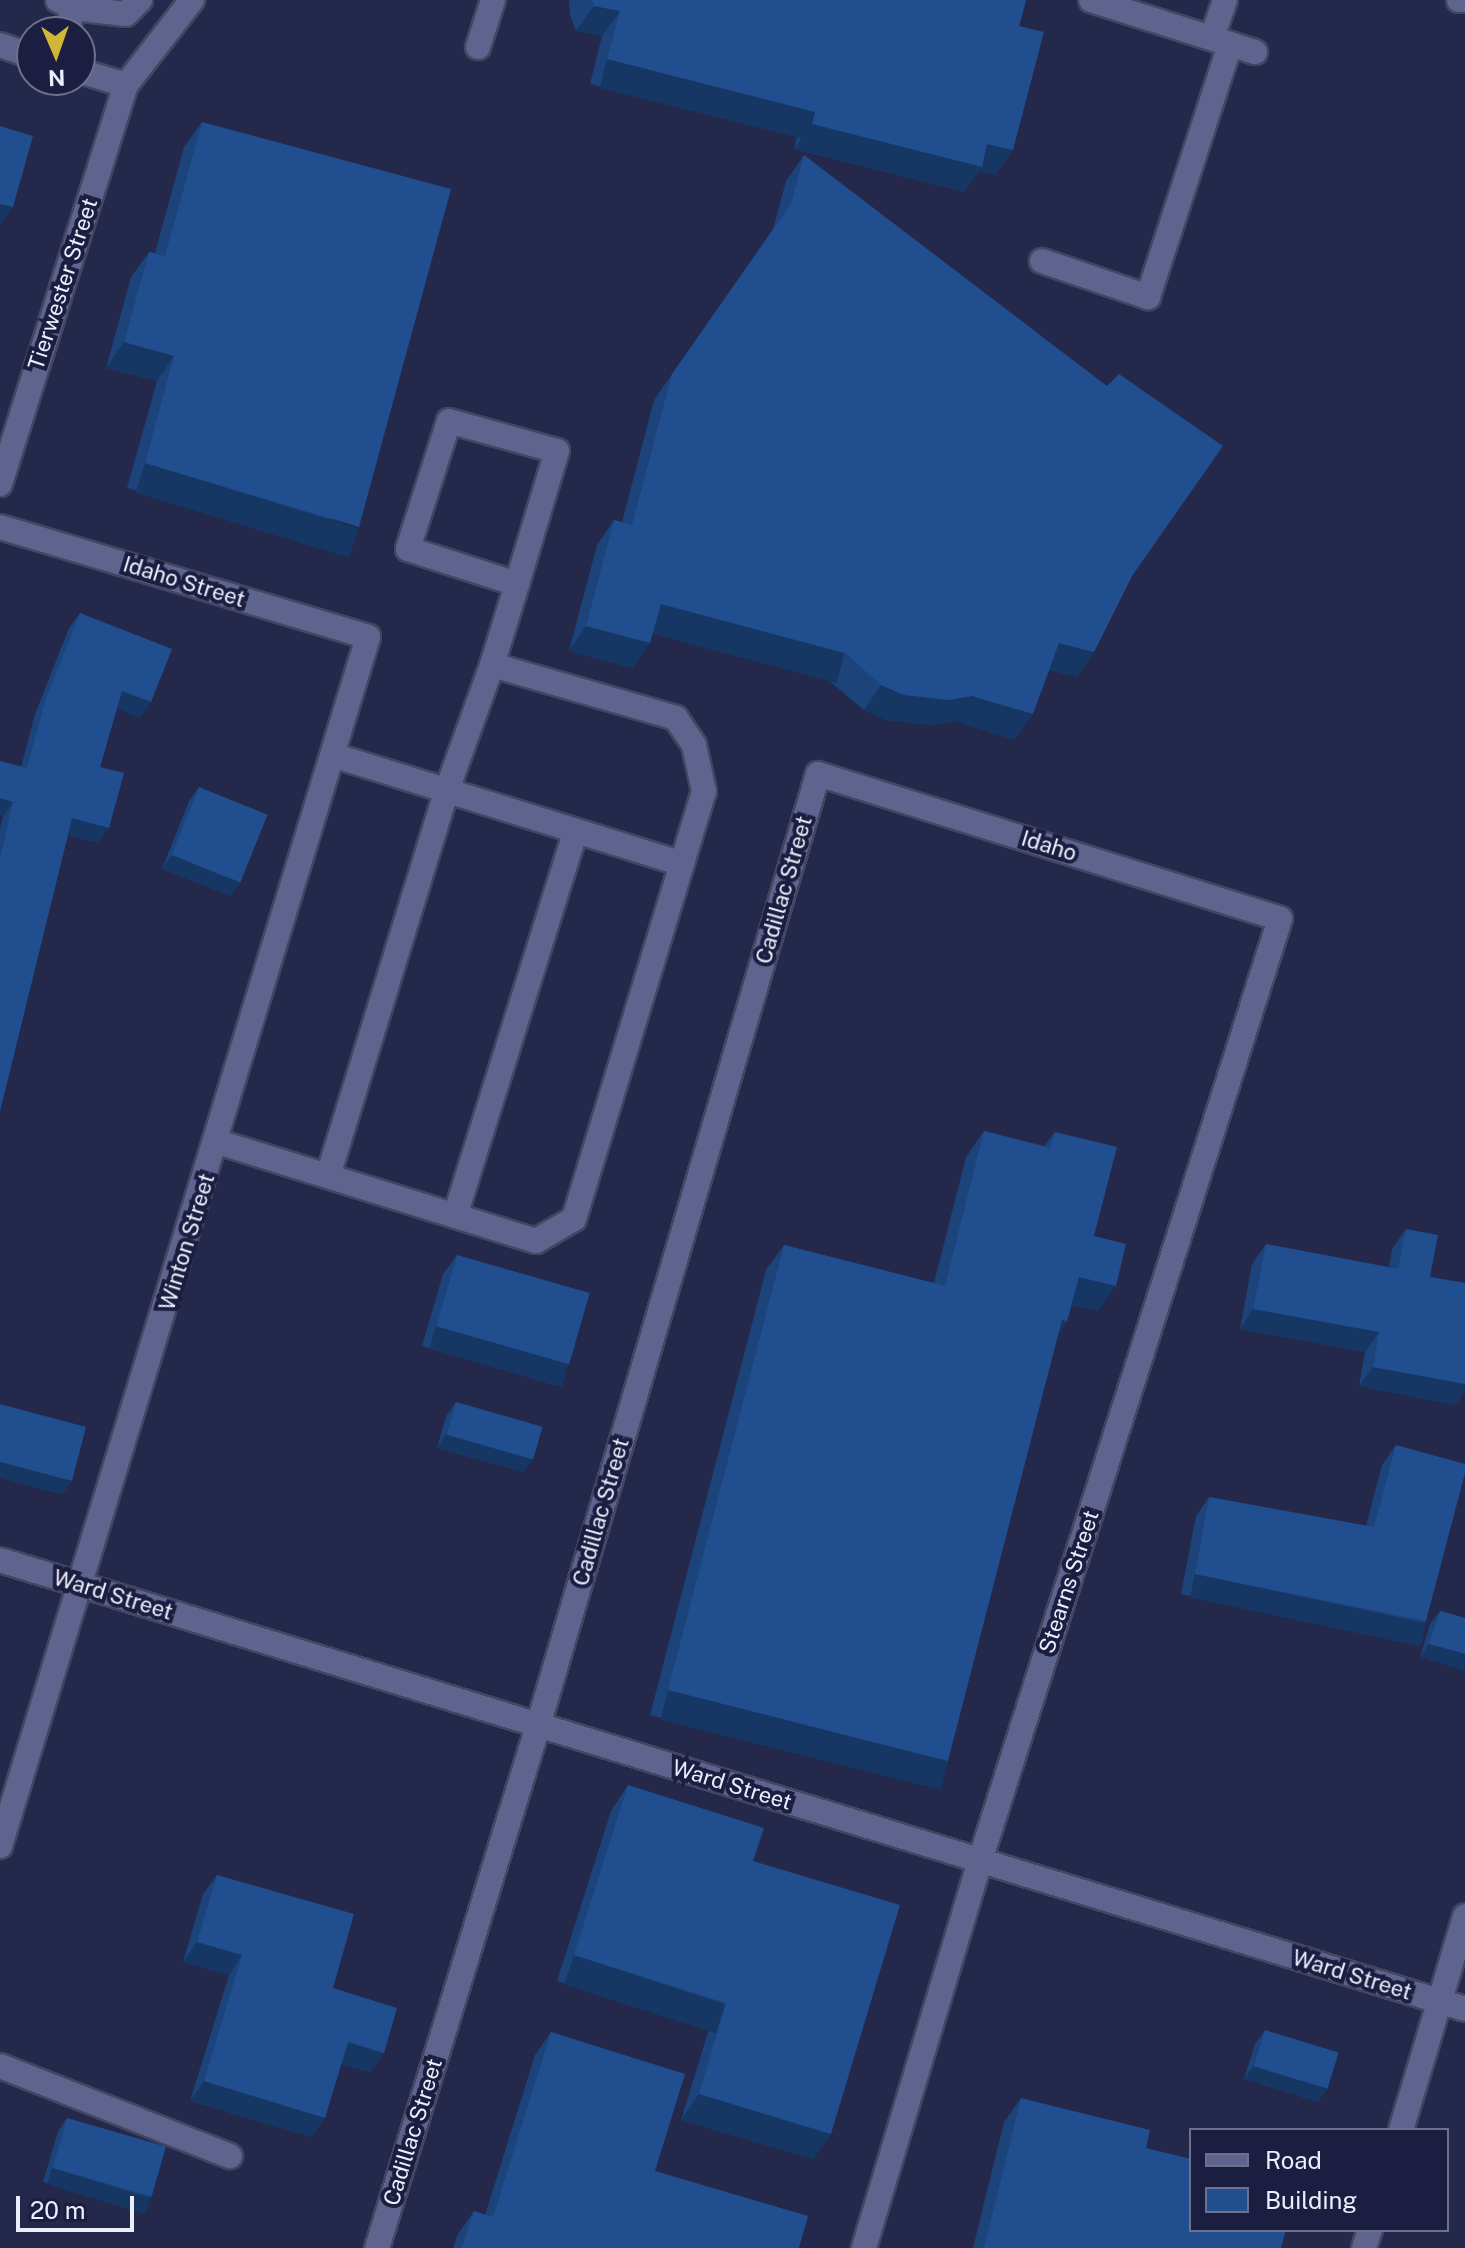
<!DOCTYPE html>
<html>
<head>
<meta charset="utf-8">
<style>
	body { margin:0 }
	#map { position:relative; width:1465px; height:2248px; overflow:hidden; background:#24284b; font-family:"Public Sans",sans-serif }
	div>[style] { position:absolute }
	[style*='--x'] { left:calc(var(--x)*1px); top:calc(var(--y)*1px); width:calc(var(--w)*1px); rotate:calc(var(--a)*1deg) }
	.roads { filter:drop-shadow(2px 0 #434561) drop-shadow(-2px 0 #434561) drop-shadow(0 2px #434561) drop-shadow(0 -2px #434561) }
	.minor>* { height:24px; margin:-12px; padding:0 12px; transform-origin:12px; border-radius:12px; background:#5e648d }
	.wall>* { inset:0; background:#1c437a }
	.shaded-wall>* { inset:0; background:#163763; transform-origin:0 0 }
	.building>* { inset:0; background:#204e8e; transform-origin:0 0 }
	span { translate:-50% -50%; white-space:nowrap; text-align:center; line-height:1.15; -webkit-text-stroke:8px #1b1e40; paint-order:stroke }
	.street-label { font-size:22px; color:#ebeefc }
	.legend { position:absolute; left:1189px; top:2128px; width:260px; height:104px; box-sizing:border-box; background:#1b1e40; border:2px solid #6e718b; margin:0; padding:10px 14px; list-style:none; font-size:24px; color:#ebeefc }
	.legend li { display:flex; align-items:center; gap:16px; height:40px }
	.legend b { width:40px; border:2px solid #6e718b }
	.north { position:absolute; left:16px; top:16px; width:80px; height:80px; box-sizing:border-box; background:#1b1e40; border:2px solid #6e718b; border-radius:50%; rotate:178deg; font-size:22px; font-weight:700; line-height:32px; text-align:center; color:#ebeefc }
	.north::after { content:''; display:block; margin:auto; width:28px; height:36px; background:#d1b736; clip-path:polygon(50% 0,100% 100%,50% 72%,0 100%) }
	.scale { position:absolute; left:16px; top:2196px; width:118px; height:36px; box-sizing:border-box; border:4px solid #ebeefc; border-top:0; padding-left:10px; font-size:24px; line-height:28px; white-space:nowrap; color:#ebeefc; -webkit-text-stroke:6px #1b1e40; paint-order:stroke }
</style>
</head>
<body>
<div id="map">
	<div class="roads">
		<div class="minor">
			<div style="--x:58;--y:0;--w:17;--a:28"></div>
			<div style="--x:73;--y:8;--w:25;--a:104"></div>
			<div style="--x:1091;--y:0;--w:172;--a:17.6"></div>
			<div style="--x:1459;--y:0;--w:3;--a:0"></div>
			<div style="--x:73;--y:8;--w:53;--a:6.5"></div>
			<div style="--x:126;--y:14;--w:20;--a:-45"></div>
			<div style="--x:1212;--y:38;--w:40;--a:-71.1"></div>
			<div style="--x:0;--y:45;--w:34;--a:19"></div>
			<div style="--x:478;--y:47;--w:49;--a:-72.3"></div>
			<div style="--x:80;--y:71;--w:48;--a:16.9"></div>
			<div style="--x:1042;--y:261;--w:112;--a:18.8"></div>
			<div style="--x:1148;--y:297;--w:266;--a:-72"></div>
			<div style="--x:0;--y:484;--w:418;--a:-72.5"></div>
			<div style="--x:126;--y:85;--w:108;--a:-52.2"></div>
			<div style="--x:0;--y:527;--w:384;--a:16.6"></div>
			<div style="--x:368;--y:637;--w:1264;--a:106.93"></div>
			<div style="--x:336;--y:756;--w:362;--a:17.3"></div>
			<div style="--x:218;--y:1142;--w:333;--a:17.3"></div>
			<div style="--x:536;--y:1241;--w:44;--a:-30.1"></div>
			<div style="--x:574;--y:1219;--w:447;--a:-73.1"></div>
			<div style="--x:704;--y:791;--w:47;--a:-102.3"></div>
			<div style="--x:694;--y:745;--w:32;--a:-124"></div>
			<div style="--x:676;--y:718;--w:191;--a:-163.9"></div>
			<div style="--x:328;--y:1176;--w:404;--a:-72.9"></div>
			<div style="--x:447;--y:790;--w:133;--a:-70.2"></div>
			<div style="--x:492;--y:665;--w:85;--a:-72.8"></div>
			<div style="--x:517;--y:584;--w:139;--a:-73.3"></div>
			<div style="--x:557;--y:451;--w:112;--a:-164.5"></div>
			<div style="--x:449;--y:421;--w:134;--a:107.8"></div>
			<div style="--x:408;--y:549;--w:114;--a:17.8"></div>
			<div style="--x:455;--y:1216;--w:401;--a:-72.6"></div>
			<div style="--x:0;--y:1560;--w:1532;--a:17.04"></div>
			<div style="--x:0;--y:2066;--w:247;--a:21.4"></div>
			<div style="--x:1401;--y:2130;--w:223;--a:-73.3"></div>
			<div style="--x:377;--y:2248;--w:546;--a:-72.86"></div>
			<div style="--x:538;--y:1726;--w:992;--a:-73.61"></div>
			<div style="--x:818;--y:774;--w:484;--a:17.4"></div>
			<div style="--x:1280;--y:919;--w:989;--a:107.67"></div>
			<div style="--x:980;--y:1861;--w:404;--a:106.7"></div>
			<div style="--x:1364;--y:2248;--w:19;--a:-72"></div>
		</div>
	</div>
	<div class="wall">
		<div style="clip-path:polygon(569px 0,1026px 0,1019px 26px,1013px 150px,996px 175px,979px 171px,964px 192px,794px 149px,797px 137px,590px 84px,602px 36px,576px 31px,570px 14px)"></div>
		<div style="clip-path:polygon(202px 122px,342px 552px,127px 488px,157px 381px,106px 368px,131px 277px,149px 252px,155px 253px,184px 147px)"></div>
		<div style="clip-path:polygon(804px 155px,1132px 576px,1094px 652px,1077px 677px,1049px 670px,1015px 740px,955px 721px,932px 725px,886px 720px,864px 710px,827px 679px,653px 632px,633px 668px,569px 651px,597px 545px,614px 520px,622px 522px,654px 400px,773px 229px,786px 181px)"></div>
		<div style="clip-path:polygon(80px 613px,140px 718px,117px 708px,100px 767px,98px 843px,68px 835px,0 1111px,0 828px,3px 817px,21px 767px,35px 714px,69px 628px)"></div>
		<div style="clip-path:polygon(199px 787px,231px 896px,162px 869px,189px 801px)"></div>
		<div style="clip-path:polygon(984px 1131px,1044px 1146px,1055px 1132px,1094px 1236px,1098px 1311px,1072px 1305px,1067px 1321px,1058px 1335px,930px 1786px,650px 1715px,766px 1270px,784px 1245px,934px 1283px,966px 1157px)"></div>
		<div style="clip-path:polygon(1406px 1229px,1430px 1277px,1465px 1283px,1465px 1391px,1455px 1405px,1359px 1386px,1365px 1352px,1240px 1329px,1252px 1264px,1266px 1244px,1389px 1267px,1392px 1249px)"></div>
		<div style="clip-path:polygon(457px 1255px,568px 1365px,554px 1385px,422px 1346px,443px 1274px)"></div>
		<div style="clip-path:polygon(456px 1402px,523px 1472px,437px 1448px,446px 1416px)"></div>
		<div style="clip-path:polygon(1396px 1445px,1426px 1621px,1413px 1641px,1181px 1594px,1196px 1516px,1209px 1497px,1366px 1526px,1382px 1465px)"></div>
		<div style="clip-path:polygon(1440px 1611px,1465px 1618px,1420px 1657px,1430px 1624px)"></div>
		<div style="clip-path:polygon(628px 1785px,753px 1861px,831px 2134px,813px 2159px,681px 2120px,709px 2029px,557px 1981px,611px 1811px)"></div>
		<div style="clip-path:polygon(217px 1875px,333px 1988px,384px 2053px,370px 2072px,341px 2064px,325px 2118px,311px 2137px,190px 2101px,229px 1975px,183px 1962px,203px 1894px)"></div>
		<div style="clip-path:polygon(1265px 2030px,1318px 2102px,1244px 2079px,1255px 2044px)"></div>
		<div style="clip-path:polygon(551px 2032px,655px 2171px,799px 2248px,453px 2248px,458px 2234px,474px 2211px,485px 2215px,535px 2055px)"></div>
		<div style="clip-path:polygon(1021px 2098px,1146px 2148px,1281px 2248px,973px 2248px,1004px 2122px)"></div>
		<div style="clip-path:polygon(67px 2118px,151px 2198px,141px 2211px,43px 2182px,58px 2131px)"></div>
	</div>
	<div class="shaded-wall">
		<div style="clip-path:polygon(594px 6px,620px 11px,602px 36px,576px 31px)"></div>
		<div style="left:607px;top:59px;width:215px;height:30px;rotate:14deg"></div>
		<div style="clip-path:polygon(812px 124px,987px 144px,1013px 150px,996px 175px,979px 171px,964px 192px,794px 149px)"></div>
		<div style="clip-path:polygon(0 204px,13px 207px,0 225px)"></div>
		<div style="clip-path:polygon(124px 342px,174px 356px,157px 381px,106px 368px)"></div>
		<div style="left:145px;top:463px;width:223px;height:31px;rotate:17deg"></div>
		<div style="left:661px;top:604px;width:190px;height:31px;rotate:15deg"></div>
		<div style="clip-path:polygon(586px 626px,650px 643px,633px 668px,569px 651px)"></div>
		<div style="clip-path:polygon(1059px 643px,1094px 652px,1077px 677px,1041px 668px)"></div>
		<div style="clip-path:polygon(881px 685px,972px 696px,1033px 714px,1015px 740px,955px 721px,932px 725px,886px 720px,864px 710px)"></div>
		<div style="clip-path:polygon(122px 691px,151px 702px,140px 718px,111px 706px)"></div>
		<div style="clip-path:polygon(0 798px,13px 802px,3px 817px,0 817px)"></div>
		<div style="clip-path:polygon(72px 818px,109px 828px,98px 843px,61px 833px)"></div>
		<div style="clip-path:polygon(172px 855px,240px 883px,231px 896px,162px 869px)"></div>
		<div style="clip-path:polygon(1079px 1277px,1116px 1286px,1098px 1311px,1061px 1302px)"></div>
		<div style="clip-path:polygon(1253px 1309px,1379px 1332px,1365px 1352px,1240px 1329px)"></div>
		<div style="clip-path:polygon(1062px 1320px,1067px 1321px,1050px 1347px)"></div>
		<div style="left:436px;top:1326px;width:138px;height:24px;rotate:16deg"></div>
		<div style="clip-path:polygon(1373px 1367px,1465px 1384px,1465px 1391px,1455px 1405px,1359px 1386px)"></div>
		<div style="clip-path:polygon(446px 1434px,533px 1459px,523px 1472px,437px 1448px)"></div>
		<div style="clip-path:polygon(0 1462px,72px 1481px,62px 1495px,0 1478px)"></div>
		<div style="left:1195px;top:1574px;width:236px;height:24px;rotate:12deg"></div>
		<div style="clip-path:polygon(1429px 1644px,1465px 1654px,1465px 1671px,1420px 1657px)"></div>
		<div style="left:668px;top:1690px;width:289px;height:31px;rotate:14deg"></div>
		<div style="clip-path:polygon(197px 1942px,242px 1955px,229px 1975px,183px 1962px)"></div>
		<div style="left:574px;top:1955px;width:159px;height:31px;rotate:18deg"></div>
		<div style="clip-path:polygon(348px 2042px,384px 2053px,370px 2072px,334px 2062px)"></div>
		<div style="clip-path:polygon(1254px 2066px,1327px 2089px,1318px 2102px,1244px 2079px)"></div>
		<div style="clip-path:polygon(204px 2081px,325px 2118px,311px 2137px,190px 2101px)"></div>
		<div style="clip-path:polygon(699px 2094px,831px 2134px,813px 2159px,681px 2120px)"></div>
		<div style="left:52px;top:2168px;width:103px;height:17px;rotate:17deg"></div>
	</div>
	<div class="building">
		<div style="clip-path:polygon(592px 0,1026px 0,1019px 26px,1044px 32px,1013px 150px,987px 144px,982px 167px,812px 124px,815px 112px,607px 59px,620px 11px,594px 6px)"></div>
		<div style="clip-path:polygon(202px 122px,451px 189px,359px 527px,145px 463px,174px 356px,124px 342px,149px 252px,165px 256px)"></div>
		<div style="clip-path:polygon(0 126px,33px 136px,13px 207px,0 204px)"></div>
		<div style="clip-path:polygon(804px 155px,1107px 386px,1119px 374px,1223px 446px,1132px 576px,1094px 652px,1059px 643px,1033px 714px,972px 696px,949px 700px,904px 695px,881px 685px,845px 653px,661px 604px,650px 643px,586px 626px,614px 520px,632px 525px,672px 374px,791px 204px)"></div>
		<div style="clip-path:polygon(80px 613px,172px 649px,151px 702px,122px 691px,100px 767px,124px 773px,109px 828px,72px 818px,0 1111px,0 859px,13px 802px,0 798px,0 761px,27px 768px,46px 698px)"></div>
		<div style="left:199px;top:787px;width:74px;height:73px;rotate:22deg"></div>
		<div style="clip-path:polygon(984px 1131px,1050px 1148px,1055px 1132px,1117px 1147px,1094px 1236px,1126px 1244px,1116px 1286px,1079px 1277px,1067px 1321px,1062px 1320px,948px 1761px,668px 1690px,784px 1245px,945px 1286px)"></div>
		<div style="clip-path:polygon(1406px 1229px,1438px 1235px,1430px 1277px,1465px 1283px,1465px 1384px,1373px 1367px,1379px 1332px,1253px 1309px,1266px 1244px,1398px 1269px)"></div>
		<div style="left:457px;top:1255px;width:138px;height:74px;rotate:16deg"></div>
		<div style="left:456px;top:1402px;width:90px;height:34px;rotate:16deg"></div>
		<div style="clip-path:polygon(0 1404px,86px 1427px,72px 1481px,0 1462px)"></div>
		<div style="clip-path:polygon(1396px 1445px,1465px 1464px,1465px 1473px,1426px 1621px,1195px 1574px,1209px 1497px,1374px 1527px)"></div>
		<div style="clip-path:polygon(1440px 1611px,1465px 1618px,1465px 1654px,1429px 1644px)"></div>
		<div style="clip-path:polygon(628px 1785px,764px 1828px,753px 1861px,900px 1905px,831px 2134px,699px 2094px,726px 2003px,574px 1955px)"></div>
		<div style="clip-path:polygon(217px 1875px,354px 1914px,333px 1988px,397px 2008px,384px 2053px,348px 2042px,325px 2118px,204px 2081px,242px 1955px,197px 1942px)"></div>
		<div style="left:1265px;top:2030px;width:77px;height:38px;rotate:17deg"></div>
		<div style="clip-path:polygon(551px 2032px,685px 2074px,655px 2171px,808px 2216px,799px 2248px,462px 2248px,474px 2211px,493px 2217px)"></div>
		<div style="clip-path:polygon(1021px 2098px,1150px 2130px,1146px 2148px,1191px 2159px,1191px 2230px,1286px 2230px,1281px 2248px,984px 2248px)"></div>
		<div style="left:67px;top:2118px;width:103px;height:52px;rotate:16deg"></div>
	</div>
	<div class="street-label">
		<span style="left:63px;top:284px;rotate:-72deg">Tierwester Street</span>
		<span style="left:184px;top:582px;rotate:17deg">Idaho Street</span>
		<span style="left:1049px;top:846px;rotate:17deg">Idaho</span>
		<span style="left:784px;top:890px;rotate:-74deg">Cadillac Street</span>
		<span style="left:187px;top:1242px;rotate:-73deg">Winton Street</span>
		<span style="left:601px;top:1512px;rotate:-74deg">Cadillac Street</span>
		<span style="left:1069px;top:1582px;rotate:-72deg">Stearns Street</span>
		<span style="left:113px;top:1595px;rotate:17deg">Ward Street</span>
		<span style="left:732px;top:1785px;rotate:17deg">Ward Street</span>
		<span style="left:1352px;top:1975px;rotate:17deg">Ward Street</span>
		<span style="left:413px;top:2132px;rotate:-73deg">Cadillac Street</span>
	</div>
	<ul class="legend">
	<li><b style="height:10px;background:#5e648d"></b>Road</li>
	<li><b style="height:22px;background:#204e8e"></b>Building</li>
	</ul>
	<div class="north">N</div>
	<div class="scale">20 m</div>
</div>
</body>
</html>
